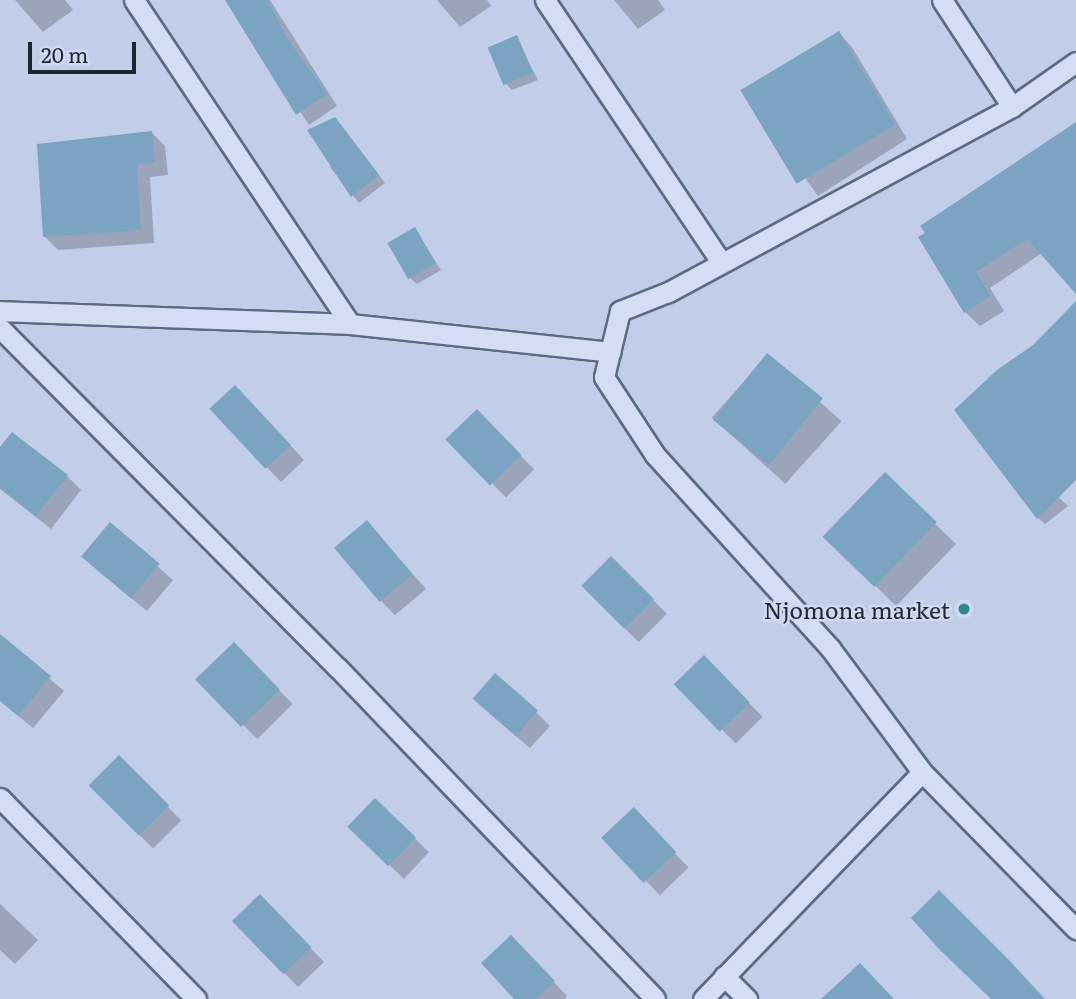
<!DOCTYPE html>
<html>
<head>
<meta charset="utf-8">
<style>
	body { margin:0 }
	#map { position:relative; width:1076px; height:999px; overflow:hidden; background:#c2cde9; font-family:Literata,serif }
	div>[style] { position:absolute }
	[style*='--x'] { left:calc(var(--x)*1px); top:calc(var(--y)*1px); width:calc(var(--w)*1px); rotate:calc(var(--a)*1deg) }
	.shadow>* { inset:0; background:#0003; transform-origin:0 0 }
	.building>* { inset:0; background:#7ba4c3; transform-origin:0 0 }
	.roads { filter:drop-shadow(2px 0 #5b6c81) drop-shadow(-2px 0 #5b6c81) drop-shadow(0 2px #5b6c81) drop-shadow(0 -2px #5b6c81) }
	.lane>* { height:19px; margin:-9.5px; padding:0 9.5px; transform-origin:9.5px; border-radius:9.5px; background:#d4ddf5 }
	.dots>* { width:19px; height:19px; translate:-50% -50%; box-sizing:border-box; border:4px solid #d0d9f1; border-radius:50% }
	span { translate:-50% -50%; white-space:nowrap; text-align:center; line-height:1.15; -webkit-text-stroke:5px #d0d9f1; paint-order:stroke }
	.poi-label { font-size:23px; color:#1e2832 }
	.right { translate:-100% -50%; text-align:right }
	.scale { position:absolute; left:28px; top:42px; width:108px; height:32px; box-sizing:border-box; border:4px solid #1e2832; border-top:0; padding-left:9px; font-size:21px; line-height:24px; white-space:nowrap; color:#1e2832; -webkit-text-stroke:5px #d0d9f1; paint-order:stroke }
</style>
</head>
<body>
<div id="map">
	<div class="shadow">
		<div style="clip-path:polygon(15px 0,65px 0,73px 10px,43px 32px)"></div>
		<div style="clip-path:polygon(227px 0,270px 0,337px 106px,309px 125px)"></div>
		<div style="clip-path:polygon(437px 0,487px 0,491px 6px,460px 27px)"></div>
		<div style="clip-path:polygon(614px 0,658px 0,665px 10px,638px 29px)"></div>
		<div style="clip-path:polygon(839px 33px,852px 47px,907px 139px,818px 196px,749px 100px)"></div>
		<div style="clip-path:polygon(516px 38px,538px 80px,512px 90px,506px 84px)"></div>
		<div style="clip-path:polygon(1076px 125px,1076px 291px,1042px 253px,990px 288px,1004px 311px,980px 326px,965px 312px,920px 238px)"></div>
		<div style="clip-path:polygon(342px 126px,385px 183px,359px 203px,330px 167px)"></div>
		<div style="clip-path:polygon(152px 133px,165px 146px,168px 175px,150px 177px,154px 243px,58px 250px,44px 236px)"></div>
		<div style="clip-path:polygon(415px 230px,441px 270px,417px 284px,410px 278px)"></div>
		<div style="left:768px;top:355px;width:99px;height:84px;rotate:42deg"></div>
		<div style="clip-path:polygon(1076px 365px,1076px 478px,1056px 495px,1068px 506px,1045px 524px,1038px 518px)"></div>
		<div style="clip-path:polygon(249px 401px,304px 460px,281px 482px,212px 409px)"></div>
		<div style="left:477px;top:412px;width:81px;height:40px;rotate:45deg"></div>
		<div style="clip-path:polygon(0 450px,67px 476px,81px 490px,51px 529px,0 489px)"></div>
		<div style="clip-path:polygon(885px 475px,956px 544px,896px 606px,846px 557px)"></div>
		<div style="clip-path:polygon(367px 522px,426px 589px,395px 615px,381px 601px)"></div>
		<div style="clip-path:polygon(110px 525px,173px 580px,147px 611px,97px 570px)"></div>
		<div style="left:611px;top:558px;width:79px;height:40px;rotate:45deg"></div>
		<div style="clip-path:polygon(0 636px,64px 691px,33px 728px,0 701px)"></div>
		<div style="left:234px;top:645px;width:83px;height:50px;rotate:45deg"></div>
		<div style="left:704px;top:658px;width:83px;height:38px;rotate:45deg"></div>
		<div style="clip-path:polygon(536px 712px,550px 726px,530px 748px,489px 713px)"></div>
		<div style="left:119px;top:758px;width:88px;height:40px;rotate:45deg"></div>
		<div style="clip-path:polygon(375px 801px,429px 852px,404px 879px,364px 841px)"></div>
		<div style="left:633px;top:810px;width:80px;height:40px;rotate:46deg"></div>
		<div style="clip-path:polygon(0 904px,38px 940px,15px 964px,0 950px)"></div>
		<div style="clip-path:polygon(274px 910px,324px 962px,298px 987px,234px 921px)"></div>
		<div style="clip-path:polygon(525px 951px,567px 996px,565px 999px,516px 999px)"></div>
	</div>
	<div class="building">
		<div style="clip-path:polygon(225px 0,268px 0,285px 35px,327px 94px,296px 115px)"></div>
		<div style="left:839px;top:31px;width:109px;height:115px;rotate:59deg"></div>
		<div style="left:517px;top:35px;width:41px;height:32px;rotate:67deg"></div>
		<div style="clip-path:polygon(335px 117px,379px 175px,351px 197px,307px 130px)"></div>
		<div style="clip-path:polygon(1076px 122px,1076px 294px,1027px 239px,976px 272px,991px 296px,964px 313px,918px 237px,925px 233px,920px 226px)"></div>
		<div style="clip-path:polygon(152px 131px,155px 162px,137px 164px,141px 230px,43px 237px,37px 144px)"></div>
		<div style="left:415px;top:227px;width:42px;height:32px;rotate:60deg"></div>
		<div style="clip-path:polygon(1076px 301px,1076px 480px,1037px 519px,954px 410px,997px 370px,1033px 345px)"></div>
		<div style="left:767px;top:353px;width:72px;height:86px;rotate:39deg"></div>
		<div style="left:235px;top:385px;width:82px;height:35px;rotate:47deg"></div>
		<div style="left:477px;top:409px;width:64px;height:44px;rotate:46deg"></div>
		<div style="clip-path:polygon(12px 432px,68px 475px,36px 516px,0 488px,0 447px)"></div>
		<div style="left:885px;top:472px;width:72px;height:90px;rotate:44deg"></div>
		<div style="left:367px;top:520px;width:71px;height:43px;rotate:50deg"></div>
		<div style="left:110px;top:522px;width:65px;height:45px;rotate:40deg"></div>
		<div style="left:611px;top:556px;width:61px;height:42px;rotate:45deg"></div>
		<div style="clip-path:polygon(0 634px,51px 676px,18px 716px,0 701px)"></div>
		<div style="left:234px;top:642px;width:66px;height:54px;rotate:46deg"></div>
		<div style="left:704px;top:655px;width:66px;height:42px;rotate:46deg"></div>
		<div style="left:495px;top:673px;width:57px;height:34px;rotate:41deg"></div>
		<div style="left:119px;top:755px;width:71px;height:43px;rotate:45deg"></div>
		<div style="left:375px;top:798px;width:57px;height:40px;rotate:44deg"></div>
		<div style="left:634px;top:807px;width:62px;height:45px;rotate:47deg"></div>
		<div style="clip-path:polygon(939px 890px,1008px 959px,1045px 999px,991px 999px,939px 949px,911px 918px)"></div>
		<div style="left:260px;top:894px;width:74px;height:39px;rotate:46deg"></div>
		<div style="clip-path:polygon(511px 935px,555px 981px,536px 999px,514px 999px,481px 963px)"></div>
		<div style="clip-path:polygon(860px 963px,894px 999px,821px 999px)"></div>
	</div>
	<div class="roads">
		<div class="lane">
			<div style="--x:134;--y:0;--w:389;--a:56.3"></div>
			<div style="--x:545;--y:0;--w:316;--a:56.1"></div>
			<div style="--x:942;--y:0;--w:128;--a:56.8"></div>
			<div style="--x:1076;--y:62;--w:78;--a:144.9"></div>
			<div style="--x:1012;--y:107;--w:391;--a:151.7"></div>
			<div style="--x:668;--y:292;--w:52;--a:158.4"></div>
			<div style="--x:620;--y:311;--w:68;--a:103.6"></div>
			<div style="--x:604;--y:377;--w:93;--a:56.8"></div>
			<div style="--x:655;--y:455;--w:261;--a:47.8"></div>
			<div style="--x:830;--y:648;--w:154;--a:53.4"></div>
			<div style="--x:922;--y:772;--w:220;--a:45.6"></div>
			<div style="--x:0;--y:311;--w:350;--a:2.1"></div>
			<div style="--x:350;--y:324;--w:262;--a:6.1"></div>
			<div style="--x:0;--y:328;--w:479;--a:45.2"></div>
			<div style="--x:338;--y:668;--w:458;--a:46.2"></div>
			<div style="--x:0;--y:798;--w:281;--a:45.7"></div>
			<div style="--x:724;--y:976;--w:33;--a:45"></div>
			<div style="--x:703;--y:999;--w:315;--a:-46"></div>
		</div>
	</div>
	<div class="dots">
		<div style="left:964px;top:609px;background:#31898a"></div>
	</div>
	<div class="poi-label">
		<span class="right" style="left:950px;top:609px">Njomona market</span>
	</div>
	<div class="scale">20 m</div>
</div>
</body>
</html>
